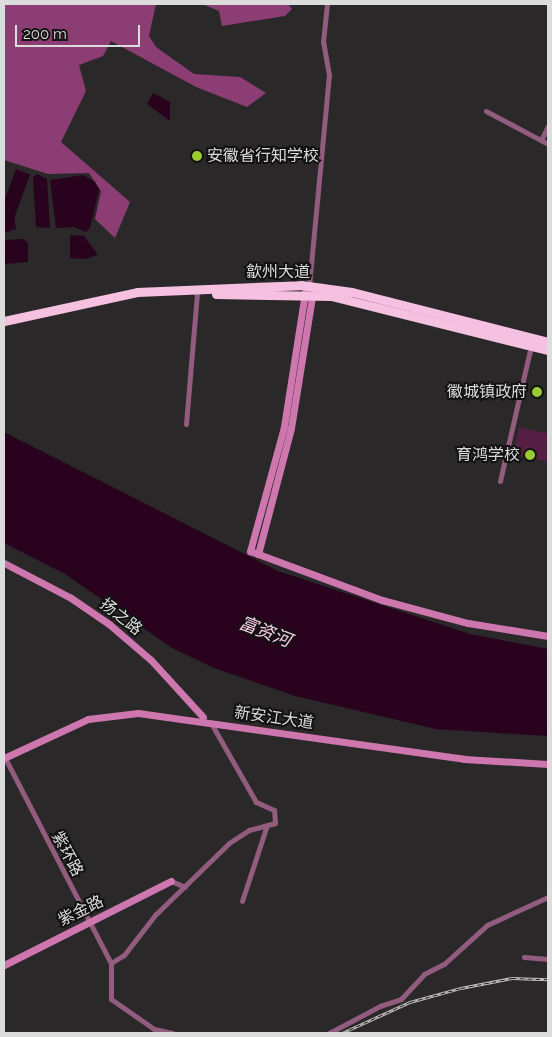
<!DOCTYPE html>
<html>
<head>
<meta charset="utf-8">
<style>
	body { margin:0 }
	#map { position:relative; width:552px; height:1037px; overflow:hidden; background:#2b282a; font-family:Raleway,"Noto Sans SC",sans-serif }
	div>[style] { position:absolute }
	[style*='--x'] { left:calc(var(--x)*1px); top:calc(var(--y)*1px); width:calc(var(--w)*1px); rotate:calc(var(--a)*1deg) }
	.green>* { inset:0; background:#551f44 }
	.forest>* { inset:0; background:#8c3d73 }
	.water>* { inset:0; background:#29021e; transform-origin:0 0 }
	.street>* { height:5px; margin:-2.5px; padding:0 2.5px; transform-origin:2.5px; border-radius:2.5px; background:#925c7e }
	.secondary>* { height:7px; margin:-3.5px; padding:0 3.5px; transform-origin:3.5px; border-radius:3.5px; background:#cd77ae }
	.highway>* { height:9px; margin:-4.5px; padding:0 4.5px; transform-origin:4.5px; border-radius:4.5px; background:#f6c0e1 }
	.rail>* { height:3px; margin-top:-1.5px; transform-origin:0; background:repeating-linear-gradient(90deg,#131212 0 4px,#c2c1c2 0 8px); box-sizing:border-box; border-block:1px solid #c2c1c2 }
	.dots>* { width:14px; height:14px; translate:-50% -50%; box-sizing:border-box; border:2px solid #131212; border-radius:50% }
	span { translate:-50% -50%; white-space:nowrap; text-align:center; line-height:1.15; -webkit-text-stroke:4px #131212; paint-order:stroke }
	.poi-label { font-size:16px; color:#dddcdd }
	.left { translate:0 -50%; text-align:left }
	.right { translate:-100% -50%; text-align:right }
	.street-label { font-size:16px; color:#dddcdd }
	.water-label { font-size:18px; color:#fccee9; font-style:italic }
	.frame { position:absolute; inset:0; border:5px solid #dddcdd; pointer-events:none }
	.scale { position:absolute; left:15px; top:25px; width:125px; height:22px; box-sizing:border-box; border:2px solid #dddcdd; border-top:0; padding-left:6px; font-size:15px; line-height:18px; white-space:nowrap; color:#dddcdd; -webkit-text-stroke:4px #131212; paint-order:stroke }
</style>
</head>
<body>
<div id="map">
	<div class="green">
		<div style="clip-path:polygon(519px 427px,548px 434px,548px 462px,513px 454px)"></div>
	</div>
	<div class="forest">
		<div style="clip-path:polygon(4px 4px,156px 4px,149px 36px,156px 47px,194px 74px,240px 77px,266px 93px,247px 107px,196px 87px,111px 41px,103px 56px,79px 65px,86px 91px,61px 142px,130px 202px,115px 238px,95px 219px,101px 191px,89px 173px,48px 174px,4px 160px)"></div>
		<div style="clip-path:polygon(202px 4px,288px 4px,292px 9px,285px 16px,222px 26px,219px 11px)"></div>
	</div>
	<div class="water">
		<div style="clip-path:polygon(153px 93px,170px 102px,170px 121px,147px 104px)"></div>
		<div style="left:16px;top:169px;width:15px;height:62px;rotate:20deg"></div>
		<div style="clip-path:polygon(37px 174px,47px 179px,50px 228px,36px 227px,33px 177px)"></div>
		<div style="clip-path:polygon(83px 175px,95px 182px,99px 190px,90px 228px,86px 232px,74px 227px,56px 228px,50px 180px)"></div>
		<div style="clip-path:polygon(12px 199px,16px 229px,4px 233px,4px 200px)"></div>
		<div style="clip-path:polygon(70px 235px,84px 236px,98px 255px,84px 259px,70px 258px)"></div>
		<div style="clip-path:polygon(23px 239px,28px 243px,28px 262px,4px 264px,4px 240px)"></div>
		<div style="clip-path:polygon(4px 432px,278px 571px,470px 634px,548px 649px,548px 736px,436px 729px,295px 696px,214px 668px,172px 648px,65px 574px,4px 543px)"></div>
	</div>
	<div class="street">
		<div style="--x:486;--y:111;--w:70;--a:28"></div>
		<div style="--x:541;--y:140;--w:16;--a:-63"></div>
		<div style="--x:309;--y:286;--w:212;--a:-84.6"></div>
		<div style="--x:329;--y:75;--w:34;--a:-100"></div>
		<div style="--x:323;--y:42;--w:38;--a:-84"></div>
		<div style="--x:186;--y:424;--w:130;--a:-85.2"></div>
		<div style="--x:500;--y:481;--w:139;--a:-77.1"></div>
		<div style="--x:4;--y:756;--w:233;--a:62.7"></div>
		<div style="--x:111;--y:963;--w:36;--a:90"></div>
		<div style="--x:111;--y:999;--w:52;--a:34.9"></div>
		<div style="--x:154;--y:1029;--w:19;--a:12"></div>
		<div style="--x:171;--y:881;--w:15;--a:23"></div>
		<div style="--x:242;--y:901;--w:80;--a:-71.8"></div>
		<div style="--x:524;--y:957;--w:24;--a:5"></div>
		<div style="--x:111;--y:963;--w:15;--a:-32"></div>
		<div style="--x:124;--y:955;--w:51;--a:-52.2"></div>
		<div style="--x:155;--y:915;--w:103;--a:-44.2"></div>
		<div style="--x:229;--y:843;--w:24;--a:-33"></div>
		<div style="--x:249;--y:830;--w:27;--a:-15"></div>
		<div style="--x:275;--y:823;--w:13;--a:-94"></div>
		<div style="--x:274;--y:810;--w:20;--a:-156"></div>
		<div style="--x:256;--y:802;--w:91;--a:-119.7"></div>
		<div style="--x:329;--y:1033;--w:58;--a:-27.9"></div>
		<div style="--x:380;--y:1006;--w:22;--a:-18"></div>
		<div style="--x:401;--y:999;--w:34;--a:-47"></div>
		<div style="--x:424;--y:974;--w:22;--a:-27"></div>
		<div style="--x:444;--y:964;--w:58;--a:-42.2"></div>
		<div style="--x:487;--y:925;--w:67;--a:-24.7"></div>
	</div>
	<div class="secondary">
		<div style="--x:306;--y:286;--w:143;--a:98.9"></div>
		<div style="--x:284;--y:427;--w:129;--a:105.3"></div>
		<div style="--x:250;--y:551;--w:141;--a:20.4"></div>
		<div style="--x:382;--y:600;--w:89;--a:15"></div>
		<div style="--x:468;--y:623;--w:81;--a:9.2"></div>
		<div style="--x:258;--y:554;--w:130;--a:-75.3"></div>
		<div style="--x:291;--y:428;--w:139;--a:-80.9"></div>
		<div style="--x:4;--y:563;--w:76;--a:27.6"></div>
		<div style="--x:71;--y:598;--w:46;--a:34.4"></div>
		<div style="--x:109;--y:624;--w:55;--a:40.6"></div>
		<div style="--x:151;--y:660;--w:77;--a:47.6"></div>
		<div style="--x:4;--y:758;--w:93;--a:-24.9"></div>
		<div style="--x:88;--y:719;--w:50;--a:-6.8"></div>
		<div style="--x:138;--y:713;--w:329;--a:8"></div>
		<div style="--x:464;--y:759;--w:84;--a:3.4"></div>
		<div style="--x:4;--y:965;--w:187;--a:-26.7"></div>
	</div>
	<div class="highway">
		<div style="--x:216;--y:294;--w:115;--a:1"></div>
		<div style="--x:331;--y:296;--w:224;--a:14"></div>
		<div style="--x:4;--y:321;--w:136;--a:-12.3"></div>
		<div style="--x:137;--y:292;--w:164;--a:-2.4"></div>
		<div style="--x:301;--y:285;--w:51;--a:7.8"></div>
		<div style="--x:352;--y:292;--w:202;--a:14.3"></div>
	</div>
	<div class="rail">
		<div style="--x:342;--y:1033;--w:75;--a:-24.5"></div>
		<div style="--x:410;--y:1002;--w:53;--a:-15.4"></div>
		<div style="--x:461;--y:988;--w:52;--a:-11.1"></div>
		<div style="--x:512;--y:978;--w:36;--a:2"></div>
	</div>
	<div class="dots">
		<div style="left:197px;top:156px;background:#9bcb33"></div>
		<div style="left:537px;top:392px;background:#9bcb33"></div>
		<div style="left:530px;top:455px;background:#9bcb33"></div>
	</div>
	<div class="poi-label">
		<span class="left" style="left:207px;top:156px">安徽省行知学校</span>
		<span class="right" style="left:527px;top:392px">徽城镇政府</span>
		<span class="right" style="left:520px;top:455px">育鸿学校</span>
	</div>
	<div class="street-label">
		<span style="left:278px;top:272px">歙州大道</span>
		<span style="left:121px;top:617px;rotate:38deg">扬之路</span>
		<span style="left:274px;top:718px;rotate:8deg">新安江大道</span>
		<span style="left:67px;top:854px;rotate:62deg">紫环路</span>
		<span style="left:81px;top:911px;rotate:-26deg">紫金路</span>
	</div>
	<div class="water-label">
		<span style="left:265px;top:632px;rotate:21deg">富资河</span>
	</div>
	<div class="frame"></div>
	<div class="scale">200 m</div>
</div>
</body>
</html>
